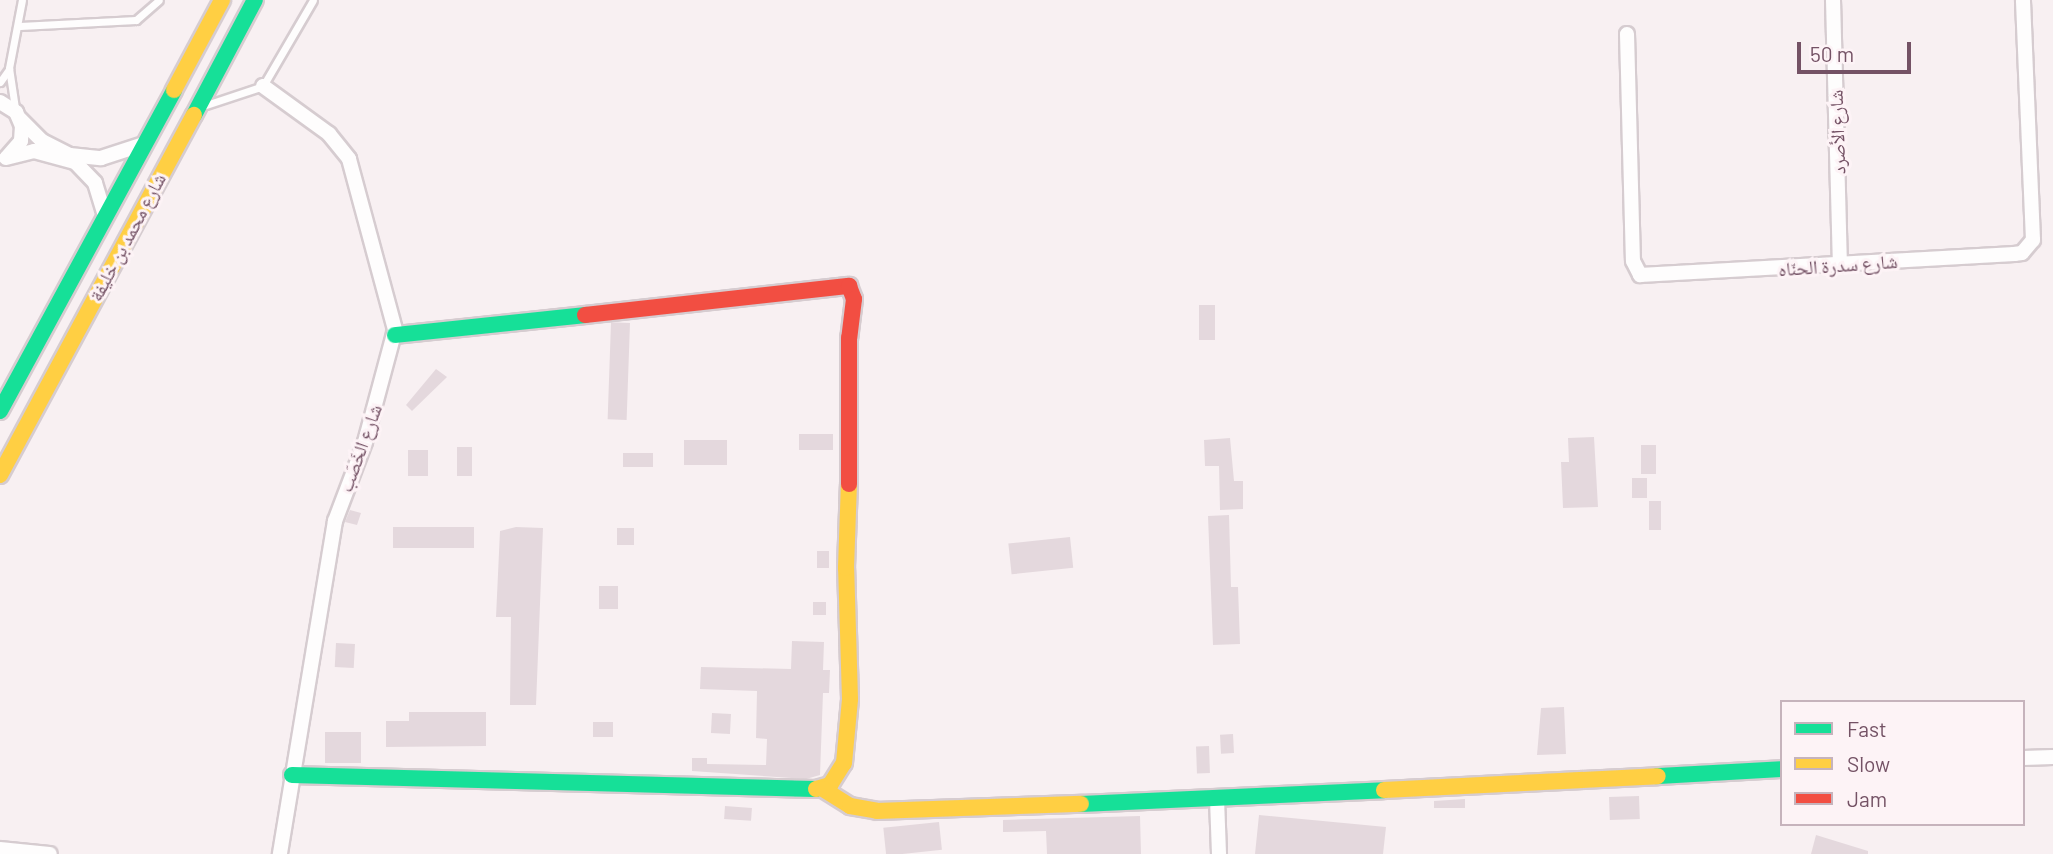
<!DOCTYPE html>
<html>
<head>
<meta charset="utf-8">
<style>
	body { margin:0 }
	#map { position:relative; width:2053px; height:854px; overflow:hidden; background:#f8f0f2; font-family:Barlow,"Noto Naskh Arabic",sans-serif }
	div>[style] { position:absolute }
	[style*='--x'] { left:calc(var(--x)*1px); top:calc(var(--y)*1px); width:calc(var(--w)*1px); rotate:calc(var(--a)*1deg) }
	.building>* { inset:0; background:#e4d8dd; transform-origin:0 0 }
	.roads { filter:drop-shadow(2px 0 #d6ccd0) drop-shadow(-2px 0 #d6ccd0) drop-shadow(0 2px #d6ccd0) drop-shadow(0 -2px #d6ccd0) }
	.lane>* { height:7px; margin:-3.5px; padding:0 3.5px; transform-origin:3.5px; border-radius:3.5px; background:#fefdfd }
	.street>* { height:14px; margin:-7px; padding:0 7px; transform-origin:7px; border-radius:7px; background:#fefdfd }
	.fast>* { height:16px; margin:-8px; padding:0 8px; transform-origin:8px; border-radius:8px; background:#16e098 }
	.slow>* { height:16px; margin:-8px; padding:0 8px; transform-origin:8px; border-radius:8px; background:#ffcf43 }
	.jam>* { height:16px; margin:-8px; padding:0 8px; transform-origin:8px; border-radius:8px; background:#f24e42 }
	span { translate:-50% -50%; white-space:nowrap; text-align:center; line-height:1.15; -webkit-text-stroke:6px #fdf3f6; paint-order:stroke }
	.street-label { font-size:19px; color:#745265 }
	.legend { position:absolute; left:1780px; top:700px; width:245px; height:126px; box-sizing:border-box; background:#fdf3f6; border:2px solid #c6b3bc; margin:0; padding:9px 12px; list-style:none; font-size:21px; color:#745265 }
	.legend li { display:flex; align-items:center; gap:14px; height:35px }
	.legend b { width:35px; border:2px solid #c6b3bc }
	.scale { position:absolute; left:1797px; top:42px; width:114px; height:32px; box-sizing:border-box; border:4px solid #745265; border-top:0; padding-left:9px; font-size:21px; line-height:24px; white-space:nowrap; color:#745265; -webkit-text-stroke:5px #fdf3f6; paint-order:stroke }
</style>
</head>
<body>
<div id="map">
	<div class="building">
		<div style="left:1199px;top:305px;width:16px;height:35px"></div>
		<div style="left:630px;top:323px;width:97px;height:19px;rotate:92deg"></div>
		<div style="clip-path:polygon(436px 369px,447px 377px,412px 411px,406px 405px)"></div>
		<div style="left:799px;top:434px;width:34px;height:16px"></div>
		<div style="clip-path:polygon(1594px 437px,1598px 507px,1563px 508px,1561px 462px,1569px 462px,1568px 438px)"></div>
		<div style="clip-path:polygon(1230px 438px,1234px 481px,1243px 481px,1243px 509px,1220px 510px,1219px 466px,1205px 466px,1204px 440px)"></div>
		<div style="left:684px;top:440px;width:43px;height:25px"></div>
		<div style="left:1641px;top:445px;width:15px;height:29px"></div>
		<div style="left:457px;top:447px;width:15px;height:29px"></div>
		<div style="left:408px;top:450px;width:20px;height:26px"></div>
		<div style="left:623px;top:453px;width:30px;height:14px"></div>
		<div style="left:1632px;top:478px;width:15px;height:20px"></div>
		<div style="left:1661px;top:501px;width:29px;height:12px;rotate:90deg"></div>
		<div style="clip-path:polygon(350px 510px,361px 513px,357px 525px,345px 522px)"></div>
		<div style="clip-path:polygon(1229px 515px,1231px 587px,1238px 587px,1240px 644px,1213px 645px,1208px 516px)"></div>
		<div style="left:393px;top:527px;width:81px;height:21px"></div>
		<div style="clip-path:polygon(516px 527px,543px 528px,536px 705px,510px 705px,511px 617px,496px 617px,500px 531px)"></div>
		<div style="left:634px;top:528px;width:17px;height:17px;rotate:90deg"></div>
		<div style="left:1070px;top:537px;width:31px;height:62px;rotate:84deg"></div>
		<div style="left:817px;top:551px;width:12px;height:17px"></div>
		<div style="left:599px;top:586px;width:19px;height:23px"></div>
		<div style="left:813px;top:602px;width:13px;height:13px"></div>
		<div style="clip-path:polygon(792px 641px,824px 642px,823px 670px,830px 670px,829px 693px,823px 693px,820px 775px,806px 779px,692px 771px,692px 758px,707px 758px,707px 764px,766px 765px,767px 739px,756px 738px,757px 691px,700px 689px,701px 667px,791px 669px)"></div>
		<div style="left:336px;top:643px;width:19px;height:24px;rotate:3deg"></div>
		<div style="clip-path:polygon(1564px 707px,1566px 754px,1537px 755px,1541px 708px)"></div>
		<div style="clip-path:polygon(409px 712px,486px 712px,486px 746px,386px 747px,386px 721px,409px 721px)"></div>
		<div style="left:712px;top:713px;width:19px;height:20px;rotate:3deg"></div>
		<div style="left:593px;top:722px;width:20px;height:15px"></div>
		<div style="left:325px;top:732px;width:36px;height:31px"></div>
		<div style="left:1233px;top:734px;width:19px;height:13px;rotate:87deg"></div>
		<div style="left:1209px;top:746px;width:27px;height:13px;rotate:88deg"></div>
		<div style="left:1639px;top:796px;width:23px;height:30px;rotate:88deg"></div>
		<div style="clip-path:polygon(1465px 799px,1465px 808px,1434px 808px,1434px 801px)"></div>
		<div style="left:725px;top:806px;width:27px;height:13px;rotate:4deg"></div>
		<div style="clip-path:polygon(1259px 815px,1386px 827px,1383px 854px,1255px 854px)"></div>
		<div style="clip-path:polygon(1140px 816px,1141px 854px,1047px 854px,1046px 831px,1003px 832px,1003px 820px)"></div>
		<div style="left:939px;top:822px;width:28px;height:56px;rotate:84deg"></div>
		<div style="clip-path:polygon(1816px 835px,1868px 851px,1868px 854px,1811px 854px)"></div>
	</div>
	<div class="roads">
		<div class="lane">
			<div style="--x:20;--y:26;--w:116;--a:-3"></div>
			<div style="--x:136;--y:20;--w:30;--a:-41"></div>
			<div style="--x:0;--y:82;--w:16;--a:-55"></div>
			<div style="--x:206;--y:105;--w:60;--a:-18.4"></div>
			<div style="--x:263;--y:86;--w:99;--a:-59.8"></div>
			<div style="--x:15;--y:108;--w:40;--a:-98.5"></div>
			<div style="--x:9;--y:68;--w:69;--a:-79.2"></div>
		</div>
		<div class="street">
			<div style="--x:1833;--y:0;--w:265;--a:88.5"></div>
			<div style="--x:1627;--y:34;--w:227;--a:88.5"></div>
			<div style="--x:1633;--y:261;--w:16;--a:63"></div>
			<div style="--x:1640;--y:275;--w:375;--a:-3.2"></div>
			<div style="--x:2014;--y:254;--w:8;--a:-7"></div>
			<div style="--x:2022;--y:253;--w:17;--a:-50"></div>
			<div style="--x:2033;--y:240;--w:240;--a:-92.4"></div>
			<div style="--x:263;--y:86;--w:82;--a:36"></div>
			<div style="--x:329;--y:134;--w:32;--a:51"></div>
			<div style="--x:349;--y:159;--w:177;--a:74.9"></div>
			<div style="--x:395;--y:330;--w:116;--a:105"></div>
			<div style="--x:365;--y:442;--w:85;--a:110.8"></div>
			<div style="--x:335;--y:521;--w:338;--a:99.4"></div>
			<div style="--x:0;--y:102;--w:19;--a:32"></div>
			<div style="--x:16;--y:112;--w:15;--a:67"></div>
			<div style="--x:22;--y:126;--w:15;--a:94"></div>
			<div style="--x:21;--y:141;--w:21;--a:131"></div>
			<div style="--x:20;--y:119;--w:31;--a:45"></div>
			<div style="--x:42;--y:141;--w:31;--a:27"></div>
			<div style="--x:70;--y:155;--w:31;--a:6"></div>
			<div style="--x:101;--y:158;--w:42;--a:-18"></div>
			<div style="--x:6;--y:158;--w:29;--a:-14"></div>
			<div style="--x:34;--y:151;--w:42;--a:15"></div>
			<div style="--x:75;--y:162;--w:29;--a:46"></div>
			<div style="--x:95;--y:183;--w:30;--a:73"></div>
			<div style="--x:2023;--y:758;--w:30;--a:-2"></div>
			<div style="--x:1217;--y:799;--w:55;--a:87.9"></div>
			<div style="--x:0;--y:849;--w:50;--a:5.7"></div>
		</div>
		<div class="fast">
			<div style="--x:194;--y:115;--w:130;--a:-62.1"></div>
			<div style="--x:395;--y:335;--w:191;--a:-6"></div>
			<div style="--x:0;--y:411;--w:365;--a:-61.5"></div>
			<div style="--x:292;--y:775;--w:524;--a:1.53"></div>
			<div style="--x:1658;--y:776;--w:124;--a:-3.2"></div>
			<div style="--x:1081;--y:804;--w:303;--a:-2.6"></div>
		</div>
		<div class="slow">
			<div style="--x:174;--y:90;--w:102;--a:-61.9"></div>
			<div style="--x:0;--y:475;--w:409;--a:-61.7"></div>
			<div style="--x:816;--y:789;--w:15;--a:-16"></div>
			<div style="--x:830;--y:785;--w:26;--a:-58"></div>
			<div style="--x:844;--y:763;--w:64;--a:-84.6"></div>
			<div style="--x:850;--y:699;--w:131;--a:-91.7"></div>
			<div style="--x:846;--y:568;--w:84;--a:-88"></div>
			<div style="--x:823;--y:789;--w:32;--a:32"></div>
			<div style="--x:850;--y:806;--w:27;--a:10"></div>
			<div style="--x:877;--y:811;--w:204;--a:-2"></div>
			<div style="--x:1384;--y:790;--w:274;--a:-2.9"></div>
		</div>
		<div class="jam">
			<div style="--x:585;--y:315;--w:266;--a:-6.3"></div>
			<div style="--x:849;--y:286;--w:14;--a:69"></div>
			<div style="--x:854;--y:299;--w:39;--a:97"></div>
			<div style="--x:849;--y:338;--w:146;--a:90"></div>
		</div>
	</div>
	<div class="street-label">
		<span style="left:1837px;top:132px;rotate:-92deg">شارع الأصرد</span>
		<span style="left:127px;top:237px;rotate:-62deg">شارع محمد بن خليفة</span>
		<span style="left:1838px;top:265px;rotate:-4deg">شارع سدرة الحنّاه</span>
		<span style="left:360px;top:448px;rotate:-70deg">شارع الخَصَب</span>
	</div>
	<ul class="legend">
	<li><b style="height:9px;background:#16e098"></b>Fast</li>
	<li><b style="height:9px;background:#ffcf43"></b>Slow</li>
	<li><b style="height:9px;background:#f24e42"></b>Jam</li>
	</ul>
	<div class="scale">50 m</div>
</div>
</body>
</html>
